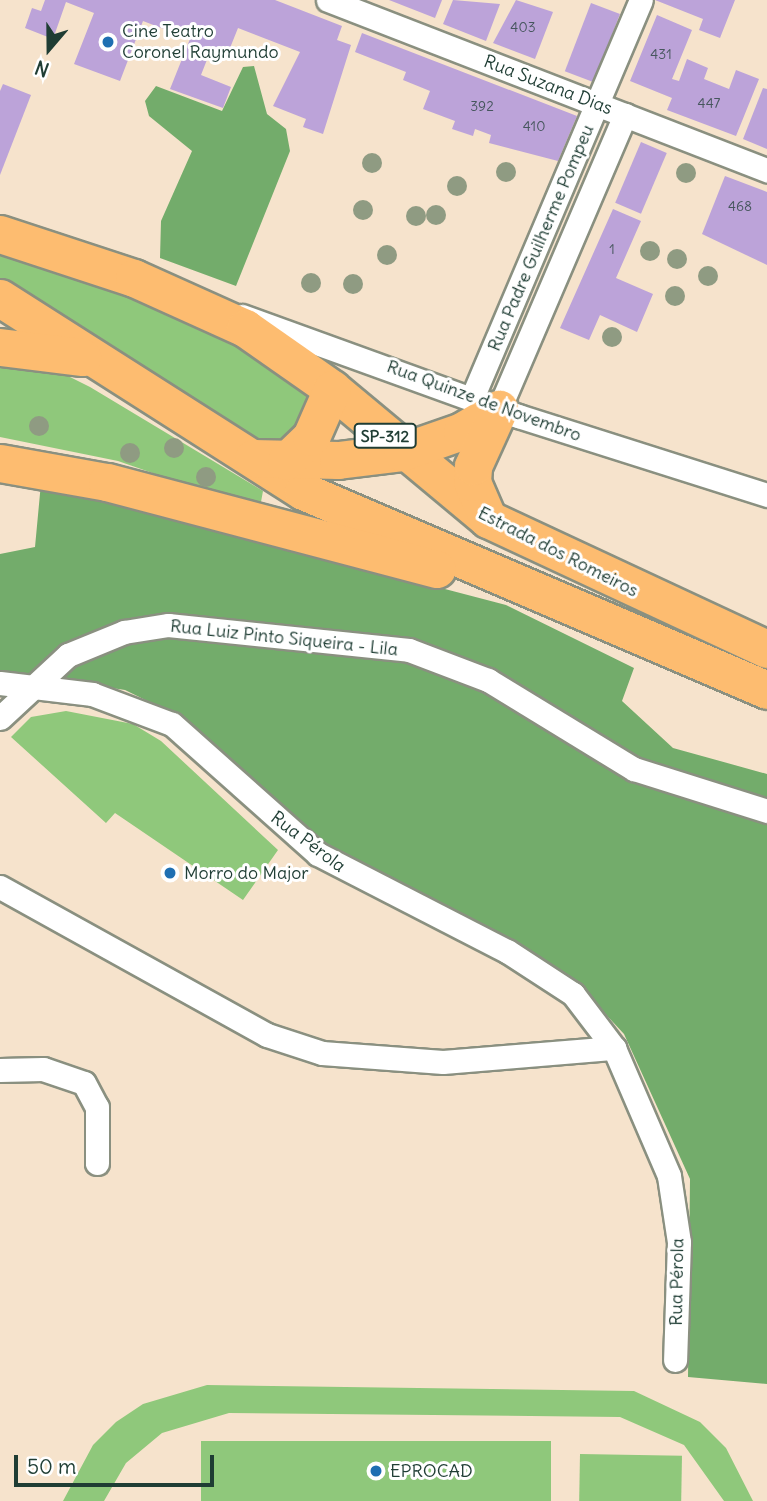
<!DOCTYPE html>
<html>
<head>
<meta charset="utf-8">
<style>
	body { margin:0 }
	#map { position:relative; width:767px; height:1501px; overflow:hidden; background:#f6e3cc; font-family:Delius,sans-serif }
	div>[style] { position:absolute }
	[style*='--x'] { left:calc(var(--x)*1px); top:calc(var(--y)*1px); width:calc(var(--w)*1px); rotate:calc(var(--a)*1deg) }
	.green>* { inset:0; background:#8fc87b; transform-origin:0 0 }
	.forest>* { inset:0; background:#73ac6b }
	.building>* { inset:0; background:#bca3d9; transform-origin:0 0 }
	.roads { filter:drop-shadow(2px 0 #8a9080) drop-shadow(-2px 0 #8a9080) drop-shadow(0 2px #8a9080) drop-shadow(0 -2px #8a9080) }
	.minor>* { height:23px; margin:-11.5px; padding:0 11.5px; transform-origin:11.5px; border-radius:11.5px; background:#fff }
	.primary>* { height:37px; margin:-18.5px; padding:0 18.5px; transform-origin:18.5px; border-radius:18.5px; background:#fdbc70 }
	.trees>* { width:20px; height:20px; margin:-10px; border-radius:50%; background:#8f9b82 }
	.dots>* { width:19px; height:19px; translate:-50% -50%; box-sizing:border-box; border:4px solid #fff; border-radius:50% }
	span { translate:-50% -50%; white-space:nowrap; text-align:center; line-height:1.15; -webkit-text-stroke:6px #fff; paint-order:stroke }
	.number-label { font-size:14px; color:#46565d }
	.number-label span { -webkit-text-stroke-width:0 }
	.shield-label span { padding:2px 5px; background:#fff; border:2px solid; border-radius:5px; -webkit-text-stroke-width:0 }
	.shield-label { font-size:16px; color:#1f3d34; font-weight:700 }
	.poi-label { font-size:18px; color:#1f3d34 }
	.left { translate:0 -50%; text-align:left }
	.street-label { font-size:18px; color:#1f3d34 }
	.north { position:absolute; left:14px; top:14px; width:70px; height:70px; -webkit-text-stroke:5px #fff; paint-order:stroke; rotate:200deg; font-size:19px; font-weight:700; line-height:28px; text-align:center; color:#1f3d34 }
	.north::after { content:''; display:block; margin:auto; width:24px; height:32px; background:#1f3d34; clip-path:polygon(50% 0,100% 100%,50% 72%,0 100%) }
	.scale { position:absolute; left:14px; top:1455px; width:200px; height:32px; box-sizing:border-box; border:4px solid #1f3d34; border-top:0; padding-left:9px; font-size:21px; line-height:24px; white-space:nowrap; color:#1f3d34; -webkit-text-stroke:5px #fff; paint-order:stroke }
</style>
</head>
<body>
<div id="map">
	<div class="green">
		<div style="clip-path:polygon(0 252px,178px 311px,233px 337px,307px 391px,310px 415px,280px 445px,258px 441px,122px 352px,0 286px)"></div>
		<div style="clip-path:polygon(0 364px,60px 372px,90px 387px,263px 491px,261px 502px,236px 502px,118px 461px,0 437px)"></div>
		<div style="clip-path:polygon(66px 711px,133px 724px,161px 741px,278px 850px,243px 900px,115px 813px,106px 823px,11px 737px,31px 717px)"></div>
		<div style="clip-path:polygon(207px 1385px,634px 1391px,700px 1422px,726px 1448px,753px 1501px,724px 1501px,684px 1445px,620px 1417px,229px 1413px,162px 1433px,126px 1463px,104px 1501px,63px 1501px,93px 1445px,116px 1422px,143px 1404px)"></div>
		<div style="left:201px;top:1441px;width:350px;height:60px"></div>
		<div style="left:580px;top:1454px;width:102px;height:47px;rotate:1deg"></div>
	</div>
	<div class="forest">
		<div style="clip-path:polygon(254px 66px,267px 114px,286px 129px,290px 151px,236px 286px,160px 258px,161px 221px,192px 151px,149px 116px,145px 101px,156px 86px,222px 111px,243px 67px)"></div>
		<div style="clip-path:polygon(41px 483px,506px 605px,634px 668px,622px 701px,673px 748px,767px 774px,767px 1384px,688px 1377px,690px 1179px,624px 1034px,573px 979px,360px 874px,176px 715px,125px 690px,0 671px,0 554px,35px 547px)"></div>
	</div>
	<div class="building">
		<div style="clip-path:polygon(45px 0,275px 0,342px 26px,337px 40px,351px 45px,323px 134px,303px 127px,306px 119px,273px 106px,300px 52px,238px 28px,228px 53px,212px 47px,201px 75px,231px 87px,223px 108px,170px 89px,190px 39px,143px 21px,120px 81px,74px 64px,94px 13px,66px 2px,53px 39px,25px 28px,32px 8px,41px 11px)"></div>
		<div style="clip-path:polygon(389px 0,442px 0,435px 18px)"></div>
		<div style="clip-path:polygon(453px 0,500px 4px,486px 41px,443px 24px)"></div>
		<div style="clip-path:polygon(516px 0,553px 12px,535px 59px,493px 43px)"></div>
		<div style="clip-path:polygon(655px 0,735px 0,720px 38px,699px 30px,703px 19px)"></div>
		<div style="left:591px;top:3px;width:31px;height:73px;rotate:21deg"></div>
		<div style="clip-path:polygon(657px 15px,692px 30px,672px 79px,679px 81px,687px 59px,708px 68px,704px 79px,729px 89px,736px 70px,759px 79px,736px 136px,667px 110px,672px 98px,630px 81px)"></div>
		<div style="clip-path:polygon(362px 33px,577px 116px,558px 161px,489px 143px,491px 135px,475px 129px,473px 136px,452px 129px,455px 121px,423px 109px,430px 91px,403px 80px,406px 72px,355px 52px)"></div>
		<div style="clip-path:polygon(3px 84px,31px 95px,0 175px,0 91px)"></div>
		<div style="clip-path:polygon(763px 88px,767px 89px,767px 149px,743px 139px)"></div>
		<div style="left:641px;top:142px;width:28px;height:66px;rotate:23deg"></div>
		<div style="clip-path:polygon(725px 176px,767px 192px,767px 265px,702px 234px)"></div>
		<div style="clip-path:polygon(613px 209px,641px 221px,616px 278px,653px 294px,637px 332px,600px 315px,589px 340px,560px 328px)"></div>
	</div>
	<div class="roads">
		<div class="minor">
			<div style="--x:328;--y:0;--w:471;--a:21.2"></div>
			<div style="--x:242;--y:316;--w:294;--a:19.9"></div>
			<div style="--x:518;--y:416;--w:261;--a:17.6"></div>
			<div style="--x:472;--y:398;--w:432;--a:-67"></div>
			<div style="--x:499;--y:409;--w:320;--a:-66.8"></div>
			<div style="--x:0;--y:683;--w:93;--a:6.8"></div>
			<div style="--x:92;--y:694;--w:85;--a:20.6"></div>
			<div style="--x:172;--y:724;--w:195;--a:41.7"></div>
			<div style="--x:318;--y:854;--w:212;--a:27.2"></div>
			<div style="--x:507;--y:951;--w:79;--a:33.1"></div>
			<div style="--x:573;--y:994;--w:68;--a:52.8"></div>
			<div style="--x:614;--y:1048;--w:139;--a:66.7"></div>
			<div style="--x:669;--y:1176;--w:67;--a:81.4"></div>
			<div style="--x:679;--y:1242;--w:118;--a:91.9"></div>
			<div style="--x:0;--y:718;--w:93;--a:-42.8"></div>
			<div style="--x:68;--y:655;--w:61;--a:-22.3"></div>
			<div style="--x:124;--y:632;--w:45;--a:-9"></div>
			<div style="--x:168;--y:625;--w:242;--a:5.9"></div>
			<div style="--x:409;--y:650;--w:85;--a:20.8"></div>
			<div style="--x:488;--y:680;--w:171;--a:31.4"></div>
			<div style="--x:634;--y:769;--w:139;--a:17.5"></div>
			<div style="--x:0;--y:887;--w:305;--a:29"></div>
			<div style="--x:267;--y:1035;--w:58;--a:18.1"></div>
			<div style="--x:322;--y:1053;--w:121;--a:4.3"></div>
			<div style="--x:443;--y:1062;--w:172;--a:-4.7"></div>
			<div style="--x:0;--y:1070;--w:43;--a:-1.3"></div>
			<div style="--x:43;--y:1069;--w:43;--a:18.9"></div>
			<div style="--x:84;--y:1083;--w:27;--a:62"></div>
			<div style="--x:97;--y:1107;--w:56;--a:90"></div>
		</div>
		<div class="primary">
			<div style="--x:0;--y:234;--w:141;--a:18.2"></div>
			<div style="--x:134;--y:278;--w:122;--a:24.2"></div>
			<div style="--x:245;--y:328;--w:106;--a:35"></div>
			<div style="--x:332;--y:389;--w:203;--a:39.8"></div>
			<div style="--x:488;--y:519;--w:308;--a:25"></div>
			<div style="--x:0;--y:298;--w:359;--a:32.5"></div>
			<div style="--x:303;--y:491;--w:505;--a:23.21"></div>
			<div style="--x:0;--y:347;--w:83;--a:7"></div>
			<div style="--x:253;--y:458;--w:85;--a:1.3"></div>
			<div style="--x:338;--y:460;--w:64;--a:-7.1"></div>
			<div style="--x:402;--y:452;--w:64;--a:-19.3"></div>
			<div style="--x:462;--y:431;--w:43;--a:-30.7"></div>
			<div style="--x:286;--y:461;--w:35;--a:-44"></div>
			<div style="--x:311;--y:437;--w:52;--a:-66.4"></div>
			<div style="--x:0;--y:463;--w:109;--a:10.1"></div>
			<div style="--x:107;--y:482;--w:341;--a:14.8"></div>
			<div style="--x:488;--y:519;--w:40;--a:-113.4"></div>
			<div style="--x:472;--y:482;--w:16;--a:-86"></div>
			<div style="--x:473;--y:466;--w:63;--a:-65.5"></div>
		</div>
	</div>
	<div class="trees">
		<div style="left:372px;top:163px"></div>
		<div style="left:506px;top:172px"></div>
		<div style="left:686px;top:173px"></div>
		<div style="left:457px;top:186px"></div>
		<div style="left:363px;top:210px"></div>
		<div style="left:436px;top:215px"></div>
		<div style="left:416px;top:216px"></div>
		<div style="left:650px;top:251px"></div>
		<div style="left:387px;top:255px"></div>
		<div style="left:677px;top:259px"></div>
		<div style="left:708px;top:276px"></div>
		<div style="left:311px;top:283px"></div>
		<div style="left:353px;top:284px"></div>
		<div style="left:675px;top:296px"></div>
		<div style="left:612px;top:337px"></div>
		<div style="left:39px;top:426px"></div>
		<div style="left:174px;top:448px"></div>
		<div style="left:130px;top:453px"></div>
		<div style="left:206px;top:477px"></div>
	</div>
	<div class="dots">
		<div style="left:108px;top:42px;background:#1f6fb2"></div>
		<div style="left:170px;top:873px;background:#1f6fb2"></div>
		<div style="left:376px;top:1471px;background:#1f6fb2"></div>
	</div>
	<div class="number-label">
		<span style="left:523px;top:27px">403</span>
		<span style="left:661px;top:54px">431</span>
		<span style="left:709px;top:103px">447</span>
		<span style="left:482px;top:106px">392</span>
		<span style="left:534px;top:126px">410</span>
		<span style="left:740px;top:206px">468</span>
		<span style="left:612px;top:249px">1</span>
	</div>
	<div class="shield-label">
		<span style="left:385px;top:436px">SP-312</span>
	</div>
	<div class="poi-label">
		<span class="left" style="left:122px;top:42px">Cine Teatro<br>Coronel Raymundo</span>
		<span class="left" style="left:184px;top:873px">Morro do Major</span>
		<span class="left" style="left:390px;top:1471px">EPROCAD</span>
	</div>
	<div class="street-label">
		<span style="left:548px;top:85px;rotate:21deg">Rua Suzana Dias</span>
		<span style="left:541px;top:238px;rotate:-67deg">Rua Padre Guilherme Pompeu</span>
		<span style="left:484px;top:401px;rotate:20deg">Rua Quinze de Novembro</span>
		<span style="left:558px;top:552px;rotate:27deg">Estrada dos Romeiros</span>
		<span style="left:284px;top:638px;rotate:6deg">Rua Luiz Pinto Siqueira - Lila</span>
		<span style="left:308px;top:842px;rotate:37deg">Rua Pérola</span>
		<span style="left:677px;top:1282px;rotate:-89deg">Rua Pérola</span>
	</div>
	<div class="north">N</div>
	<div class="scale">50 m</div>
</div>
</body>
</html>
